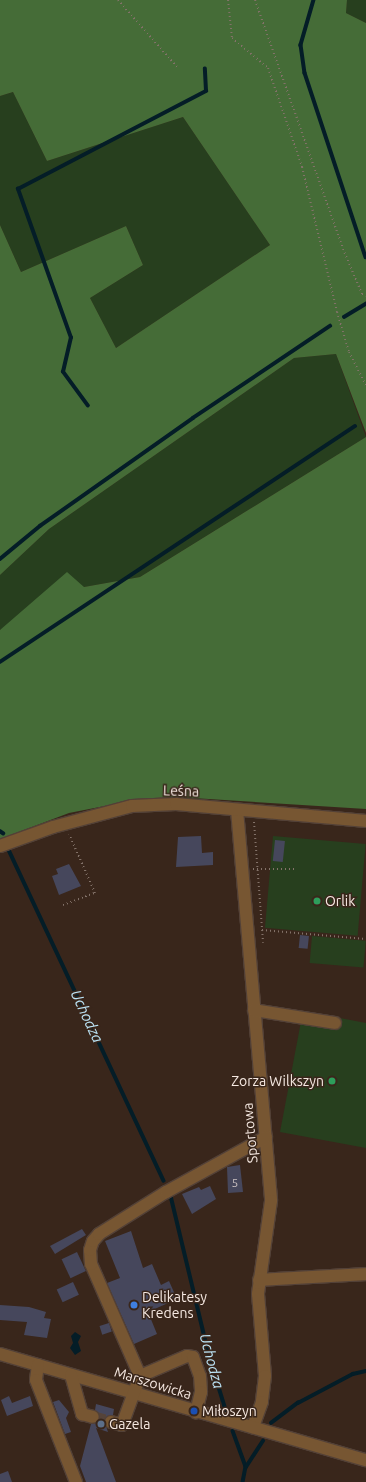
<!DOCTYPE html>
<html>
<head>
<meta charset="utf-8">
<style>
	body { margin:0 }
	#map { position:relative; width:366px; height:1482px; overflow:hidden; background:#39261b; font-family:Ubuntu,sans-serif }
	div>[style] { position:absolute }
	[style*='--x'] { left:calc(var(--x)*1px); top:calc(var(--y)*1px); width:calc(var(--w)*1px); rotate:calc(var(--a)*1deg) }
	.green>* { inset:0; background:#273f1e; transform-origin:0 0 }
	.forest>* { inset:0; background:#456c37 }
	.water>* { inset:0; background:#041d27 }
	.stream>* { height:3.5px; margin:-1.75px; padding:0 1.75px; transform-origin:1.75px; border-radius:1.75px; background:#041d27 }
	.building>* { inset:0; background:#46475c; transform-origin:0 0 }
	.minor-tunnel>* { height:12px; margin-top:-6px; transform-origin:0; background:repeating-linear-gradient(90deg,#554339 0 12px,transparent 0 18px) }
	.path>* { height:2px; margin-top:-1px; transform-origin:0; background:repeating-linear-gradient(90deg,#837269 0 1px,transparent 0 4px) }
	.roads { filter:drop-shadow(1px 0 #534137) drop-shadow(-1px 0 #534137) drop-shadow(0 1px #534137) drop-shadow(0 -1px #534137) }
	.minor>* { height:12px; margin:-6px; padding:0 6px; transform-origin:6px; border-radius:6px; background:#775632 }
	.dots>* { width:11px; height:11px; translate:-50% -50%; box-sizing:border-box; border:2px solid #39261b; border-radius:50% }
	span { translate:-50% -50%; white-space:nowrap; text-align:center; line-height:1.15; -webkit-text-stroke:3px #39261b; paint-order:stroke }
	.number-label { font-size:12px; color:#cac0c0 }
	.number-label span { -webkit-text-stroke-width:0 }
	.street-label { font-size:14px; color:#f6e9e2 }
	.poi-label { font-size:14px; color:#f6e9e2 }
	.left { translate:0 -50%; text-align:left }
	.right { translate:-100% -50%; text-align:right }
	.water-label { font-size:15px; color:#bce4f6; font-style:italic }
</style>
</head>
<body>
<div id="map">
	<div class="green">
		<div style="clip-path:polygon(347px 0,366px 0,366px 23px,346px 13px)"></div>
		<div style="clip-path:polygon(13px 92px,47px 161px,183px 117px,270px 245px,116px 348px,90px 298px,143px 265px,126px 226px,21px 272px,0 225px,0 96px)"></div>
		<div style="clip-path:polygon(336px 354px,366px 437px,140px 577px,84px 587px,0 630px,0 575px,49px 529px,294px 358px)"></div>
		<div style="left:273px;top:836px;width:93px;height:92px;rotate:5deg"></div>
		<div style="left:312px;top:936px;width:54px;height:27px;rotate:5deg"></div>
		<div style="clip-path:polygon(303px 1011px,366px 1023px,366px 1148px,280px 1132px)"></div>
	</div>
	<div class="forest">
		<div style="clip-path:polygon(0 0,347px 0,346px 13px,366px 23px,366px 433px,336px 354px,294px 358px,49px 529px,0 575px,0 225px,21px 272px,126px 226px,143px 265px,90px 298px,116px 348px,270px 245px,183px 117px,47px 161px,13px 92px,0 96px)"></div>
		<div style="clip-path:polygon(366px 437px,366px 809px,177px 797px,125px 802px,69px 813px,0 839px,0 630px,67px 572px,84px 587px,140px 577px)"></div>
	</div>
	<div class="water">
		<div style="clip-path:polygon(75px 1332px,81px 1336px,78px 1342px,81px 1351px,75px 1355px,70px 1348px,73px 1343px,71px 1336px)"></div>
	</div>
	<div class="stream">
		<div style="--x:314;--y:0;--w:47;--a:106.1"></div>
		<div style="--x:301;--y:45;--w:28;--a:82"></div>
		<div style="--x:305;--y:73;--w:194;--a:71.7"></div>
		<div style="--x:344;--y:317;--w:26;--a:-31"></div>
		<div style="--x:88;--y:406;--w:42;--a:-126.3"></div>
		<div style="--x:63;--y:372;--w:35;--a:-77"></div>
		<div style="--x:71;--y:338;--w:158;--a:-109.6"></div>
		<div style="--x:18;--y:189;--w:212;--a:-27.5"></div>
		<div style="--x:206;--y:91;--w:22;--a:-93"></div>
		<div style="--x:0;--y:559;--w:52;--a:-39.5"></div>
		<div style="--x:40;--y:526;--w:187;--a:-35.2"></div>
		<div style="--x:193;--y:418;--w:165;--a:-33.9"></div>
		<div style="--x:0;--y:662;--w:426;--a:-33.6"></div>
		<div style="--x:0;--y:831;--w:4;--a:34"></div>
		<div style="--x:9;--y:850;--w:365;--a:64.9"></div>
		<div style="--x:171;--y:1196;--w:167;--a:76.5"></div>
		<div style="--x:210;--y:1358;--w:54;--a:72.9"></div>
		<div style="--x:271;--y:1423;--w:34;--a:-37"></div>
		<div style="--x:298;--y:1403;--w:62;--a:-27.8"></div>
		<div style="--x:353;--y:1374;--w:13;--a:-13"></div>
		<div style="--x:233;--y:1431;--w:38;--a:70"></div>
		<div style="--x:246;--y:1467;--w:15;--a:101"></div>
		<div style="--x:246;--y:1467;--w:31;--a:-57"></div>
	</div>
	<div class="building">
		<div style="clip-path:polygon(201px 836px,202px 853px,213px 852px,213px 865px,176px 867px,178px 837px)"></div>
		<div style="left:275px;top:840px;width:10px;height:21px;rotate:6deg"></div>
		<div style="clip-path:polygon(69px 864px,81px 886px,59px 895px,52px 876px,58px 874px,56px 869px)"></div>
		<div style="left:300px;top:935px;width:9px;height:13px;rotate:6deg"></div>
		<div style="clip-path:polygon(240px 1165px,243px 1192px,228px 1193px,227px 1167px)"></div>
		<div style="clip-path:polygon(210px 1186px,216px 1199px,192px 1214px,182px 1194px,199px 1187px,201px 1190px)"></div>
		<div style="clip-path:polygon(82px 1229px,86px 1235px,55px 1254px,50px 1246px)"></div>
		<div style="clip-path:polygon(131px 1231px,143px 1268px,152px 1264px,161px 1285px,169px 1281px,177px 1299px,148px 1312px,157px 1334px,134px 1344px,107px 1283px,120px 1278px,105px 1241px)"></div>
		<div style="left:77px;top:1252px;width:21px;height:17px;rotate:65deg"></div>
		<div style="left:73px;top:1282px;width:14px;height:18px;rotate:65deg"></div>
		<div style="clip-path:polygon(0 1305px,29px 1307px,46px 1312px,44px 1318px,51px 1319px,47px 1338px,24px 1335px,27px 1322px,0 1320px)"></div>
		<div style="left:109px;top:1323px;width:9px;height:10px;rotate:72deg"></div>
		<div style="clip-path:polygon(9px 1396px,12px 1403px,30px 1396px,33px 1406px,7px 1416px,1px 1400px)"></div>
		<div style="clip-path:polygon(59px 1400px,69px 1412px,66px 1418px,71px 1432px,65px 1434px,53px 1402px)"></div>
		<div style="clip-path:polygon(96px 1404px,114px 1409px,113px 1415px,104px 1420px,108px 1432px,96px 1428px,116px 1482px,86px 1482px,80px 1466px,91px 1424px,100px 1419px,95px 1410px)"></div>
		<div style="clip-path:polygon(8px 1471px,12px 1482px,0 1482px,0 1474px)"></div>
	</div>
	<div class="minor-tunnel">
		<div style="--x:93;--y:1417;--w:19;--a:16"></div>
	</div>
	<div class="path">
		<div style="--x:118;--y:0;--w:91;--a:48.6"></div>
		<div style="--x:228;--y:0;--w:38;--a:84"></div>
		<div style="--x:232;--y:38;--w:47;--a:39.8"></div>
		<div style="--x:268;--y:68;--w:105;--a:71"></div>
		<div style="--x:302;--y:167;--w:149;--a:76.4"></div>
		<div style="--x:337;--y:312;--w:42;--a:73.3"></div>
		<div style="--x:349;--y:352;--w:38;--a:63"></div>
		<div style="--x:255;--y:0;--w:264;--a:70.5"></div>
		<div style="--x:343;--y:249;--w:49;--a:67.1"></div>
		<div style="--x:362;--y:294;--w:4;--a:27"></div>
		<div style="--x:254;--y:822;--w:121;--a:85.7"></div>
		<div style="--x:253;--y:869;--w:44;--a:0"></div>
		<div style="--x:63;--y:905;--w:34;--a:-21"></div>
		<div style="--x:95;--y:893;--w:64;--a:-113.8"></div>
		<div style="--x:262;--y:930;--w:104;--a:4.9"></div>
	</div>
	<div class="roads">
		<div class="minor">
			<div style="--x:237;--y:810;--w:392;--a:85"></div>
			<div style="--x:271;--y:1201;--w:94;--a:98"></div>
			<div style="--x:258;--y:1294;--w:82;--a:85.1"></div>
			<div style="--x:265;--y:1376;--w:26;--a:97"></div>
			<div style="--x:262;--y:1402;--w:27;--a:110"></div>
			<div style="--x:0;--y:846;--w:56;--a:-19.7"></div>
			<div style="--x:53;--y:827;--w:82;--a:-14.9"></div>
			<div style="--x:132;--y:806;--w:44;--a:-2.6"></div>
			<div style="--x:176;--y:804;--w:191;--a:5.1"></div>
			<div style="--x:254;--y:1010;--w:82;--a:9.1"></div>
			<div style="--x:259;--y:1280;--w:107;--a:-3.2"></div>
			<div style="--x:0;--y:1354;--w:381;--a:16.2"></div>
			<div style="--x:38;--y:1365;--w:15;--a:98"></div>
			<div style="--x:36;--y:1380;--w:110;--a:68.6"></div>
			<div style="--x:71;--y:1375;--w:41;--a:74.2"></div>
			<div style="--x:82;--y:1414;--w:11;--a:15"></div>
			<div style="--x:140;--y:1376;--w:122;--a:-113.6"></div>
			<div style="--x:91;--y:1264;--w:14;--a:-94"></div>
			<div style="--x:90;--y:1250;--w:9;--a:-72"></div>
			<div style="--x:93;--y:1241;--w:9;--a:-49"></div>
			<div style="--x:99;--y:1234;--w:79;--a:-32.1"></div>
			<div style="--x:166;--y:1192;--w:114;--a:-28.8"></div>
			<div style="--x:111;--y:1422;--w:11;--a:15"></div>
			<div style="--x:122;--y:1425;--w:52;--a:-69.8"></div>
			<div style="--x:140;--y:1376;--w:51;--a:-23.1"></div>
			<div style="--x:187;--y:1356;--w:6;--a:9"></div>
			<div style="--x:193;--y:1357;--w:20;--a:70"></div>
			<div style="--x:200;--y:1376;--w:16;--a:86"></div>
			<div style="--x:201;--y:1392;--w:21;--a:104"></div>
		</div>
	</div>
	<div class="dots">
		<div style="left:317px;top:901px;background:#2e9e5b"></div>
		<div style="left:332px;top:1081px;background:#2e9e5b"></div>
		<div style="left:134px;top:1305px;background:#3f7fe0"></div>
		<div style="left:194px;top:1411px;background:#1a4fb4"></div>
		<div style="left:101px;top:1424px;background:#5c6f8a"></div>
	</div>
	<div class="number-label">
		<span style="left:235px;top:1183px">5</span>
	</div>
	<div class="street-label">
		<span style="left:181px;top:791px;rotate:2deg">Leśna</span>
		<span style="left:250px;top:1133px;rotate:-95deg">Sportowa</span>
		<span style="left:153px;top:1383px;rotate:17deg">Marszowicka</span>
	</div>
	<div class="poi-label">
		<span class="left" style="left:325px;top:901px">Orlik</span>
		<span class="right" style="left:324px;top:1081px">Zorza Wilkszyn</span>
		<span class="left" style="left:142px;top:1305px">Delikatesy<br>Kredens</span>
		<span class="left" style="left:202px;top:1411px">Miłoszyn</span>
		<span class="left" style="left:109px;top:1424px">Gazela</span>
	</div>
	<div class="water-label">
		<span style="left:87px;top:1016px;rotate:65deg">Uchodza</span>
		<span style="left:212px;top:1361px;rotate:75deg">Uchodza</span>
	</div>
</div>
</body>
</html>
